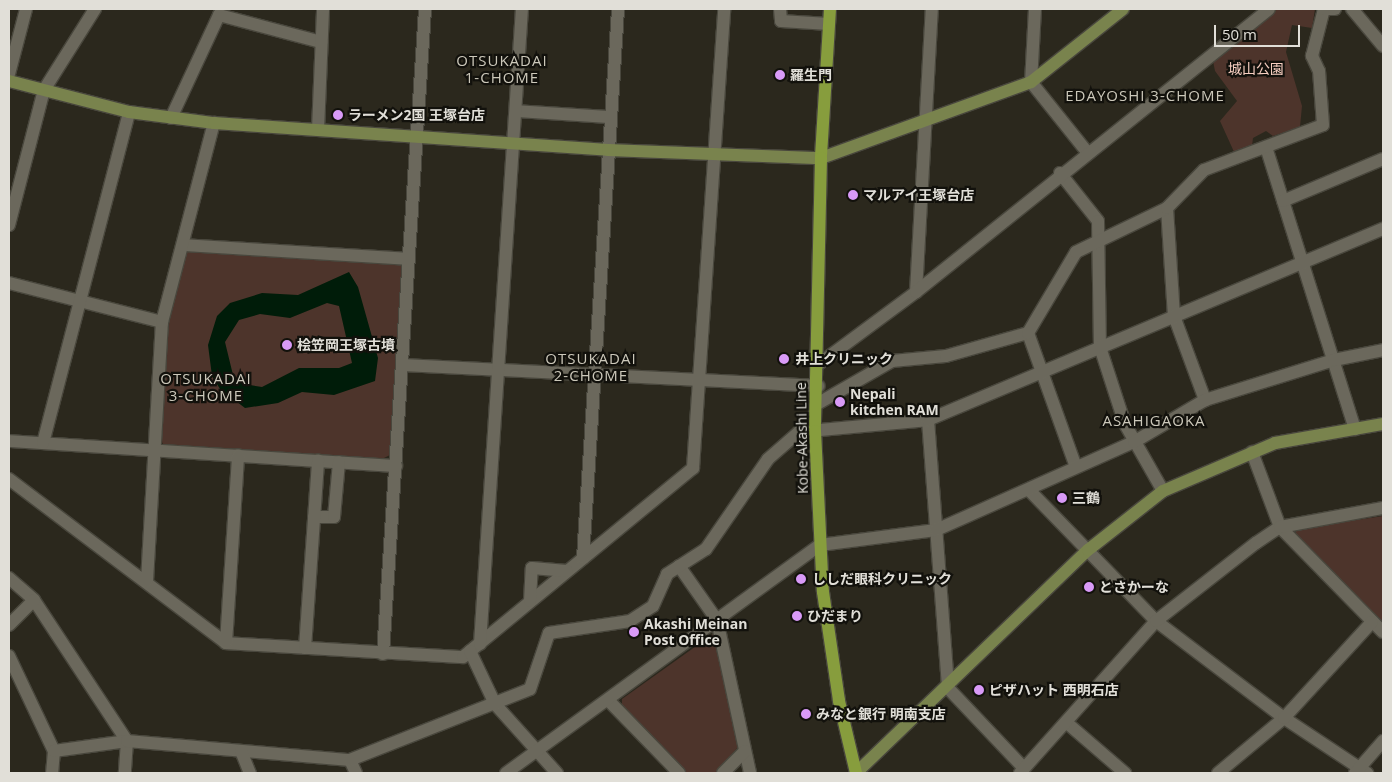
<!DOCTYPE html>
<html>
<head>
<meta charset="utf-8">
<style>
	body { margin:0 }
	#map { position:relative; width:1392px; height:782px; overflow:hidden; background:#2b281d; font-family:"Open Sans","Noto Sans JP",sans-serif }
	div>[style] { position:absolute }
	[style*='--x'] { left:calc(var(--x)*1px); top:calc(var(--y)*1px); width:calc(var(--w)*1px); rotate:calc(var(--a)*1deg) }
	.green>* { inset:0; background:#4d342b }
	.water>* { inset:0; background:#001c09 }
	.roads { filter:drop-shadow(1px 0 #49473d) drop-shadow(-1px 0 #49473d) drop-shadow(0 1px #49473d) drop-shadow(0 -1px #49473d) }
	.street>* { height:12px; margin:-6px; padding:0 6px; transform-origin:6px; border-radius:6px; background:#6b685c }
	.secondary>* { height:12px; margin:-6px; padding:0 6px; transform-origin:6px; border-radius:6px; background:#79834d }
	.primary>* { height:12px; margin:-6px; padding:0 6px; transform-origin:6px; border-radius:6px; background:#879d3d }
	.dots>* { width:14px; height:14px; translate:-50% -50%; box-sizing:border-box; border:2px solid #12110c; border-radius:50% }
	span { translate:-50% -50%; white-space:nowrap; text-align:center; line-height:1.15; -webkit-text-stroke:4.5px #12110c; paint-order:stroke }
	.park-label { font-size:14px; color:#f6cec0 }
	.poi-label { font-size:14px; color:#e1dfd8; font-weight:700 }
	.left { translate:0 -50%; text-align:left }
	.street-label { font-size:14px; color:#e1dfd8 }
	.neighbourhood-label { font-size:15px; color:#ccc8ba; letter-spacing:1px }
	.frame { position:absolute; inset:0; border:10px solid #e1dfd8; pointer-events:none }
	.scale { position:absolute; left:1214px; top:25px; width:86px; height:22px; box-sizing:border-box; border:2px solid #e1dfd8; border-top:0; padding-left:6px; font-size:15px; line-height:18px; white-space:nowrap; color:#e1dfd8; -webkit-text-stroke:4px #12110c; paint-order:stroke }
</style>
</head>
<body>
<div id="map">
	<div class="green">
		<div style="clip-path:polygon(1277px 9px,1315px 9px,1312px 28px,1292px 25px,1286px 52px,1302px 106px,1300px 127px,1273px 136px,1266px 131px,1253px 138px,1252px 146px,1235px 154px,1220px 121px,1237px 101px,1215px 71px,1213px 61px)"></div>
		<div style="clip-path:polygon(192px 250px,398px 262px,404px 270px,392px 454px,382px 459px,163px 444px,159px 437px,167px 325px,183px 254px)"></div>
		<div style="clip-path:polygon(1383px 516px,1383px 622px,1296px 537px,1296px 529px)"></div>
		<div style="clip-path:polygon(713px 634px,739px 746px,715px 773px,687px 773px,622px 705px,622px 699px)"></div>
	</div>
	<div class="water">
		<div style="clip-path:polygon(evenodd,349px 272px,358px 287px,378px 358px,375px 381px,334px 395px,302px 392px,278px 403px,245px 408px,220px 389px,212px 376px,208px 345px,217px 316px,230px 303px,262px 293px,298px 295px,349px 272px,327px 303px,339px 306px,352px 363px,339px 368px,299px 368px,262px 387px,244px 384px,233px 375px,225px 342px,239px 320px,260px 314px,290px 318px,327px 303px)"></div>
	</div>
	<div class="roads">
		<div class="street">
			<div style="--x:780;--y:9;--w:12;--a:85"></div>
			<div style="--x:781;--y:21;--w:48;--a:3.6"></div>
			<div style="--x:1035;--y:9;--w:73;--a:93.1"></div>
			<div style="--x:1031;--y:82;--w:90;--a:51.3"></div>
			<div style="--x:1352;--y:9;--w:48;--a:50"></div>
			<div style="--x:9;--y:74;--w:67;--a:-75.3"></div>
			<div style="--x:516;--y:111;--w:94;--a:3.7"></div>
			<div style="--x:171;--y:118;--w:114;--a:-65"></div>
			<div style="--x:219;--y:15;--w:106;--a:14.8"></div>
			<div style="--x:318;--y:130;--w:121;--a:-87.6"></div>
			<div style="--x:1266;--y:147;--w:296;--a:72.5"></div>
			<div style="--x:1060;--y:173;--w:61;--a:51.6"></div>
			<div style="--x:1098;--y:221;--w:126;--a:89.1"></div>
			<div style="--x:1100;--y:347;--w:81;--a:72"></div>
			<div style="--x:1125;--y:424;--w:77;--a:60.4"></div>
			<div style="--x:1283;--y:201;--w:108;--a:-22.8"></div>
			<div style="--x:1167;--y:208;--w:108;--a:86.3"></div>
			<div style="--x:1174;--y:316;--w:90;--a:69.7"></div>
			<div style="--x:9;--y:225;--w:139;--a:-75.5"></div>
			<div style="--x:44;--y:90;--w:96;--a:-57.8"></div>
			<div style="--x:183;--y:245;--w:226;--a:3.5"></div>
			<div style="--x:9;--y:283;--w:158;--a:14.3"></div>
			<div style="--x:916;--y:292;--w:283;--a:-86.8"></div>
			<div style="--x:1028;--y:333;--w:142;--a:70.3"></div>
			<div style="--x:404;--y:365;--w:415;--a:2.9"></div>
			<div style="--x:816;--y:366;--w:124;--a:-36.5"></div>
			<div style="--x:916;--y:292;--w:452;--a:-38.7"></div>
			<div style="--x:817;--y:404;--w:86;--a:-29.8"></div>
			<div style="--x:892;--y:361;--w:54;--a:-5.3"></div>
			<div style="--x:946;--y:356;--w:85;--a:-15.7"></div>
			<div style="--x:1028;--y:333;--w:94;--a:-59.3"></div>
			<div style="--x:1076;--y:252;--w:101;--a:-25.8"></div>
			<div style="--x:1167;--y:208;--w:53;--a:-45.8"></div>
			<div style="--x:1204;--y:170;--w:127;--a:-20.7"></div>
			<div style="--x:1323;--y:125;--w:54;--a:-94.2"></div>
			<div style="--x:1319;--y:71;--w:17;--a:-115"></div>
			<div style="--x:1312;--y:56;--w:49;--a:-75.7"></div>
			<div style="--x:1324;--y:9;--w:11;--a:0"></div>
			<div style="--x:928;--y:420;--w:269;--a:85.7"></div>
			<div style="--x:948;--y:688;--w:110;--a:46.5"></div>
			<div style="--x:9;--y:441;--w:388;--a:3.7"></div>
			<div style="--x:43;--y:443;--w:342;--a:-75.4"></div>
			<div style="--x:1252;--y:452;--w:80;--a:69.5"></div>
			<div style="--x:1280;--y:527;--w:147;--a:45.6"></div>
			<div style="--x:9;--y:479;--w:272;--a:37.1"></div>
			<div style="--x:226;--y:643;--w:237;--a:3.4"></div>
			<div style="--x:463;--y:657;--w:298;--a:-39.4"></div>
			<div style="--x:693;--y:468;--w:460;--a:-86.1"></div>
			<div style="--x:1029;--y:490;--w:182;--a:45.9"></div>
			<div style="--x:1156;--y:621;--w:161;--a:37.2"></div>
			<div style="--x:1284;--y:718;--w:100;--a:33.5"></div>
			<div style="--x:314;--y:517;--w:20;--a:0"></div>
			<div style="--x:334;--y:517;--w:55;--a:-84.8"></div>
			<div style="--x:583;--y:558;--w:550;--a:-86.35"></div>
			<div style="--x:679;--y:566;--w:66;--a:54.9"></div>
			<div style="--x:717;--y:620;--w:157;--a:77.8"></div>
			<div style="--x:9;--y:578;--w:33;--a:41"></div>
			<div style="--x:34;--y:600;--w:169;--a:56.6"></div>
			<div style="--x:127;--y:741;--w:32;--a:94"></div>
			<div style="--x:147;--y:581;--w:259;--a:-86.7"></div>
			<div style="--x:162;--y:322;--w:206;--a:-75.4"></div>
			<div style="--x:530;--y:601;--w:33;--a:-87"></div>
			<div style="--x:532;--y:568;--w:35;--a:5"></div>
			<div style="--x:9;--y:625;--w:35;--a:-45"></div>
			<div style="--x:226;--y:643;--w:188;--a:-86.3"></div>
			<div style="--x:480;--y:644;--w:636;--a:-86.22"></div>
			<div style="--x:305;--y:648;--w:188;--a:-86"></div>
			<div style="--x:470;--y:651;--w:59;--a:64.7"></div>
			<div style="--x:495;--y:704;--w:93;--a:48.1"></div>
			<div style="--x:383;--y:654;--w:646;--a:-86.27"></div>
			<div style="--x:9;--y:656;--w:105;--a:64.7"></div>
			<div style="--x:54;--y:751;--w:22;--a:95"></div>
			<div style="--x:608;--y:700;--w:102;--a:45.8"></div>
			<div style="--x:1067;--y:723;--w:77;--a:40.8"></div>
			<div style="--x:54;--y:751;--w:74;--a:-7.8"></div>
			<div style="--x:127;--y:741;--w:224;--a:4.9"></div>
			<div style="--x:350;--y:760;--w:14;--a:65"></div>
			<div style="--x:241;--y:751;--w:24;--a:68"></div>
			<div style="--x:350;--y:760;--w:193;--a:-21.5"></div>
			<div style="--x:530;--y:689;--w:59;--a:-71.3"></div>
			<div style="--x:549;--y:633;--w:82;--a:-8.4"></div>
			<div style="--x:630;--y:621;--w:27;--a:-33"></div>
			<div style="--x:653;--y:606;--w:35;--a:-66"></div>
			<div style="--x:667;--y:574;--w:46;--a:-32.7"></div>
			<div style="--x:706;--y:549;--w:109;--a:-55.4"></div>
			<div style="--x:768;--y:459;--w:41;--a:-41.1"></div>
			<div style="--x:799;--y:432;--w:130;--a:-5.3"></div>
			<div style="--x:928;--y:420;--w:493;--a:-22.8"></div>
			<div style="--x:506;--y:773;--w:388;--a:-36"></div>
			<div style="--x:820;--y:545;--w:117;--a:-7.4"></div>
			<div style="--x:936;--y:530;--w:217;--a:-24"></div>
			<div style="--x:1134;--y:442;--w:82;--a:-30.6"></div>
			<div style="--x:1205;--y:400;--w:135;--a:-17.2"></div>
			<div style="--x:1334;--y:360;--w:50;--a:-11.5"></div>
			<div style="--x:723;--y:773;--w:31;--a:-45"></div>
			<div style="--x:1020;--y:773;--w:204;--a:-48.2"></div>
			<div style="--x:1156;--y:621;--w:127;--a:-38"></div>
			<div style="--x:1256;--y:543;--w:29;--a:-34"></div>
			<div style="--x:1280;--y:527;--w:105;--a:-10.5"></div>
			<div style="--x:1218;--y:773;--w:86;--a:-39.8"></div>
			<div style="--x:1284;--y:718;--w:130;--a:-47.5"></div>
			<div style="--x:1355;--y:773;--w:43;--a:-48.8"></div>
		</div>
		<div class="secondary">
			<div style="--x:9;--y:81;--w:124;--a:14.5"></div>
			<div style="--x:129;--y:112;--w:86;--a:7.4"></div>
			<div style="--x:214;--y:123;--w:395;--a:3.9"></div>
			<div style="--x:608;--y:150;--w:213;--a:2.2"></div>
			<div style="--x:821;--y:158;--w:223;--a:-19.9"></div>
			<div style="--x:1031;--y:82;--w:117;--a:-38.4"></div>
			<div style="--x:856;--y:773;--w:322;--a:-43.9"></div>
			<div style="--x:1088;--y:550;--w:95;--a:-38.2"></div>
			<div style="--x:1163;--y:491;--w:122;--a:-23.2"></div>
			<div style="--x:1275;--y:443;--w:110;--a:-10"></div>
		</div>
		<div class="primary">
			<div style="--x:830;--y:9;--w:149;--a:93.5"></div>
			<div style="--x:821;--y:158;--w:273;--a:91.3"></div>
			<div style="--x:815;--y:431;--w:161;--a:87.2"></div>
			<div style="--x:823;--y:592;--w:110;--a:81.6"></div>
			<div style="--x:839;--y:701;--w:74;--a:76.7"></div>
		</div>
	</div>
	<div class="dots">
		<div style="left:780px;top:75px;background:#d99af7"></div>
		<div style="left:338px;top:115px;background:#d99af7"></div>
		<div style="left:853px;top:195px;background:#d99af7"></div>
		<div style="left:287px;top:345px;background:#d99af7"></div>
		<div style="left:784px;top:359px;background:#d99af7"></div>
		<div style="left:840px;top:402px;background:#d99af7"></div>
		<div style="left:1062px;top:498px;background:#d99af7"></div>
		<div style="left:801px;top:579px;background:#d99af7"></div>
		<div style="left:1089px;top:587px;background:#d99af7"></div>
		<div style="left:797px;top:616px;background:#d99af7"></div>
		<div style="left:634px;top:632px;background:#d99af7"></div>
		<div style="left:979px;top:690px;background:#d99af7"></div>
		<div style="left:806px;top:714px;background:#d99af7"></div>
	</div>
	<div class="park-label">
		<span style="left:1256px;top:69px">城山公園</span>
	</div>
	<div class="poi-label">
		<span class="left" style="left:790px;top:75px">羅生門</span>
		<span class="left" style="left:348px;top:115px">ラーメン2国 王塚台店</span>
		<span class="left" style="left:863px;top:195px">マルアイ王塚台店</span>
		<span class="left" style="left:297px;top:345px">桧笠岡王塚古墳</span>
		<span class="left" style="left:795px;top:359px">井上クリニック</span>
		<span class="left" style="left:850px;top:402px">Nepali<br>kitchen RAM</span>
		<span class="left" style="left:1072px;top:498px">三鶴</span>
		<span class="left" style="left:812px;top:579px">ししだ眼科クリニック</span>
		<span class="left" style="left:1099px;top:587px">とさかーな</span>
		<span class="left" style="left:807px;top:616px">ひだまり</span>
		<span class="left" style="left:644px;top:632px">Akashi Meinan<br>Post Office</span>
		<span class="left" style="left:989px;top:690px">ピザハット 西明石店</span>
		<span class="left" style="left:816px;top:714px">みなと銀行 明南支店</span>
	</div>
	<div class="street-label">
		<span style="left:802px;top:438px;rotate:-91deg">Kobe-Akashi Line</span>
	</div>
	<div class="neighbourhood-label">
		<span style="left:502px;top:69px">OTSUKADAI<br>1-CHOME</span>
		<span style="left:1145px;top:96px">EDAYOSHI 3-CHOME</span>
		<span style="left:591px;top:367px">OTSUKADAI<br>2-CHOME</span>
		<span style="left:206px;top:387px">OTSUKADAI<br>3-CHOME</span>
		<span style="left:1154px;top:421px">ASAHIGAOKA</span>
	</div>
	<div class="frame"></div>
	<div class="scale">50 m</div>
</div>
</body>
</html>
